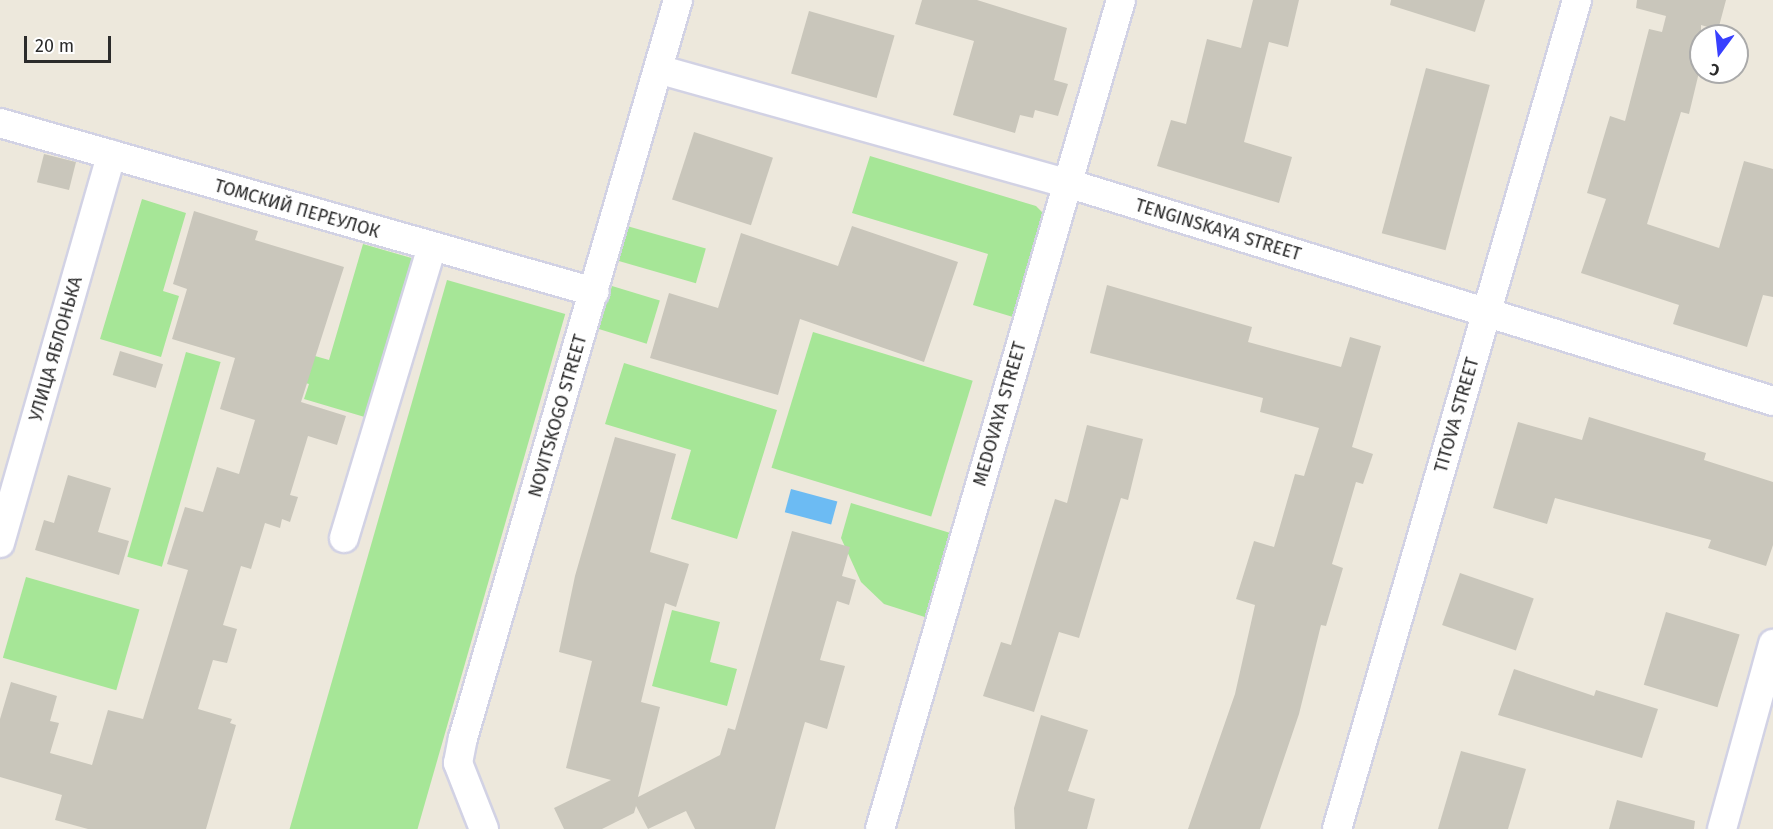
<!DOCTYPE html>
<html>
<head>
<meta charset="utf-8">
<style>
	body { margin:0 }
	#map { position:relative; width:1773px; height:829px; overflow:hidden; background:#ede8dc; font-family:"Fira Sans",sans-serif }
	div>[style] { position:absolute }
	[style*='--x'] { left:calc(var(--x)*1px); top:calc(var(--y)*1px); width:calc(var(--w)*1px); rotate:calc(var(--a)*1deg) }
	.green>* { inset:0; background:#a6e697; transform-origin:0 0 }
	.water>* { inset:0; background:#6cbbf3; transform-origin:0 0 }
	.building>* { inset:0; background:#c9c6bb; transform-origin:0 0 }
	.roads { filter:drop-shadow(2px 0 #d2d2e4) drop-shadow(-2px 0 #d2d2e4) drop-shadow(0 2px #d2d2e4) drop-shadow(0 -2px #d2d2e4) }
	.minor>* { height:28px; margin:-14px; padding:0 14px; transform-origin:14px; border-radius:14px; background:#fff }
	span { translate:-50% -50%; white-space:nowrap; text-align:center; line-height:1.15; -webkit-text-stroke:4.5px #fff; paint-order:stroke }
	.street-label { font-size:18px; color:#2b2b2b }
	.north { position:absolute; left:1689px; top:24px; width:60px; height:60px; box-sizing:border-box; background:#fff; border:2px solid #aaa; border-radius:50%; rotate:195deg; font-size:16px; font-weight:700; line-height:24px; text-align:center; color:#2b2b2b }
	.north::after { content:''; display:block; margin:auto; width:21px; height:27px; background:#3840ff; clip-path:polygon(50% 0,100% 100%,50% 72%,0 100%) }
	.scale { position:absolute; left:24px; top:36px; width:87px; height:27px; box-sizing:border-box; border:3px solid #2b2b2b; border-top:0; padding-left:8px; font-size:18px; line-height:21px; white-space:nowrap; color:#2b2b2b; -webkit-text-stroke:4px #fff; paint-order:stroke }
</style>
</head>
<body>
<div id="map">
	<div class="green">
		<div style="clip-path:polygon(870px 156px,1036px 206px,1047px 217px,1020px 319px,973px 305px,988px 254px,852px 213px)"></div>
		<div style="clip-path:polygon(142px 199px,186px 213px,163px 291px,179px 296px,161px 357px,100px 339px)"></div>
		<div style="left:627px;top:226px;width:82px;height:36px;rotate:16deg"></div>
		<div style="clip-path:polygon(363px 244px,415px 259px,368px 418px,304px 399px,309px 384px,241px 364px,249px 337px,329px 360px)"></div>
		<div style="left:447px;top:280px;width:123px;height:571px;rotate:16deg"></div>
		<div style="left:612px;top:286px;width:50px;height:45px;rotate:17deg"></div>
		<div style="left:813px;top:332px;width:167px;height:142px;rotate:17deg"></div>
		<div style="left:186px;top:352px;width:36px;height:213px;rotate:16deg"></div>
		<div style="clip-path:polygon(624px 363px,777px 410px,737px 539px,671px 519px,691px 450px,605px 424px)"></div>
		<div style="clip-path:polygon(851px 503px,957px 535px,931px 619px,884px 604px,861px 582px,841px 538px)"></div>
		<div style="left:26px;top:577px;width:118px;height:84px;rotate:16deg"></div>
		<div style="clip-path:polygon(672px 610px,720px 622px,710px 662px,737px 669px,727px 706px,652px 686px)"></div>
	</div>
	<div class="water">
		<div style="left:791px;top:489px;width:48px;height:24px;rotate:15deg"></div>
	</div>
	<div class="building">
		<div style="clip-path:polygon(922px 0,977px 0,1067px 28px,1054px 80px,1068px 84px,1058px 116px,1035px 110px,1033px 118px,1020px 115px,1015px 133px,953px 115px,974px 41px,915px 24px)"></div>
		<div style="clip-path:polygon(1253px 0,1299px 0,1288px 47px,1269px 42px,1244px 142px,1292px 157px,1279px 203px,1157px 166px,1171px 120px,1186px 124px,1207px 39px,1241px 48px)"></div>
		<div style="clip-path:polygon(1391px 0,1485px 0,1475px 32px,1390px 5px)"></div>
		<div style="clip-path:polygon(1637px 0,1726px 0,1718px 30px,1701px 25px,1701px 64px,1689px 114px,1681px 112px,1647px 224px,1719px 248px,1744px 161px,1773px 169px,1773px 297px,1763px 295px,1747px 347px,1673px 324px,1679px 305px,1581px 273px,1606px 199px,1587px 193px,1610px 116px,1625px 121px,1649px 29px,1662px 32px,1666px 16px,1636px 8px)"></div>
		<div style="left:809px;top:11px;width:89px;height:65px;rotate:16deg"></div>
		<div style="left:1426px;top:68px;width:66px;height:171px;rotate:15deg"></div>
		<div style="left:694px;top:132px;width:83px;height:71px;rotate:18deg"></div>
		<div style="left:44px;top:154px;width:33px;height:29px;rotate:14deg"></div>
		<div style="clip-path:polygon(194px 211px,258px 231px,255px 240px,344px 267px,301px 402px,346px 416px,337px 445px,308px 436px,290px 495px,298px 497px,290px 522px,282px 519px,280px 528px,265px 523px,251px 569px,241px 566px,223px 625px,237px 629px,227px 663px,213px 660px,198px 709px,232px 719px,230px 723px,236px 725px,206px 829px,88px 829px,55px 820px,62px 795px,0 777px,0 719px,11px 682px,57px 696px,50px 721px,59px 723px,50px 753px,92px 765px,108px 710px,143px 719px,188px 570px,167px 564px,185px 507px,203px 512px,217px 467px,239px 474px,255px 420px,220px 409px,235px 358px,172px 339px,187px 289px,173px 284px)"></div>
		<div style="clip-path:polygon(852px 226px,958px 262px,924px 362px,800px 319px,778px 395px,650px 358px,669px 293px,718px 308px,741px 233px,838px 266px)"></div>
		<div style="clip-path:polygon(1107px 285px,1252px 327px,1248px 342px,1341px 367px,1350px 337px,1381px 346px,1352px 447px,1373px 454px,1363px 484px,1356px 482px,1332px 564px,1343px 568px,1326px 626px,1321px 625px,1299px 714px,1260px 829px,1188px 829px,1235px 694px,1255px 605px,1236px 599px,1254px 541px,1274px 547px,1295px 474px,1304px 476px,1319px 428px,1260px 412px,1263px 398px,1090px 353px)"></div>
		<div style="left:120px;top:351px;width:45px;height:25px;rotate:17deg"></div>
		<div style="clip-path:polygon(1589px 417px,1706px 453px,1704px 460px,1773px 482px,1773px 545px,1766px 566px,1708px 548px,1711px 540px,1555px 498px,1547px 524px,1493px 508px,1518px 422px,1582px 440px)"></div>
		<div style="clip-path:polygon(1087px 425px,1143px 439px,1128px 500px,1121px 498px,1079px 638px,1059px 632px,1034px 712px,983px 696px,1001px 642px,1011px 645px,1055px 499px,1067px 503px)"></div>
		<div style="clip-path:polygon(615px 437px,676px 454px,650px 552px,689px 564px,676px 607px,665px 603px,641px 702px,660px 707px,638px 797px,720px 755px,728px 728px,735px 730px,792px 531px,850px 547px,842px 576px,856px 580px,849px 605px,837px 601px,820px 660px,845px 666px,827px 729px,805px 722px,775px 829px,695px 829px,686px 811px,648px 829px,636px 806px,634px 813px,602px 829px,564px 829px,554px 808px,611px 780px,566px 768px,592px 661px,559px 652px,575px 576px)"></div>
		<div style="clip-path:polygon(68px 475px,111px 488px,98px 532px,129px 541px,119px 575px,35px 550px,44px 520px,54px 523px)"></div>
		<div style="left:1460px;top:573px;width:78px;height:55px;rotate:19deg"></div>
		<div style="left:1666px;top:612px;width:77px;height:76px;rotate:17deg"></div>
		<div style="clip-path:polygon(1514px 669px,1594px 696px,1596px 690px,1658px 709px,1642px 758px,1498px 715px)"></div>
		<div style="clip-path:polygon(1041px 715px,1088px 730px,1068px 791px,1095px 799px,1087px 829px,1015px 829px,1014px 808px)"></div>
		<div style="clip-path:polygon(1461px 751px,1526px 769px,1508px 829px,1438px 829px)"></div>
		<div style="clip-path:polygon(1617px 800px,1695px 821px,1694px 829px,1609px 829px)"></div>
	</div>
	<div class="roads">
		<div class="minor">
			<div style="--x:661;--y:70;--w:421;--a:15.6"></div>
			<div style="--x:1067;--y:183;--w:739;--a:17.16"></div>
			<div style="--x:0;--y:123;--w:618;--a:15.88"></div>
			<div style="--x:344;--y:538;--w:304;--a:-73.2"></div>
			<div style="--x:0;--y:543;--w:404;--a:-74"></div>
			<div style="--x:484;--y:829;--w:71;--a:-111.5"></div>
			<div style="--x:458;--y:763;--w:25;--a:-79"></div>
			<div style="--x:463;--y:738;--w:769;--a:-73.76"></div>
			<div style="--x:880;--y:829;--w:863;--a:-73.79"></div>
			<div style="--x:1337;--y:829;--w:863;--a:-73.85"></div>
			<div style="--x:1722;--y:829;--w:192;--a:-74.6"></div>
		</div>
	</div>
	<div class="street-label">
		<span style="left:297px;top:209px;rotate:16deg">ТОМСКИЙ ПЕРЕУЛОК</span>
		<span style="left:1218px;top:230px;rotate:17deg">TENGINSKAYA STREET</span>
		<span style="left:56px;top:349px;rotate:-74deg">УЛИЦА ЯБЛОНЬКА</span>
		<span style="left:1000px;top:414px;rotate:-74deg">MEDOVAYA STREET</span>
		<span style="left:1457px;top:415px;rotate:-74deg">TITOVA STREET</span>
		<span style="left:558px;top:416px;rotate:-74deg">NOVITSKOGO STREET</span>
	</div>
	<div class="north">С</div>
	<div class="scale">20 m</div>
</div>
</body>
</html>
